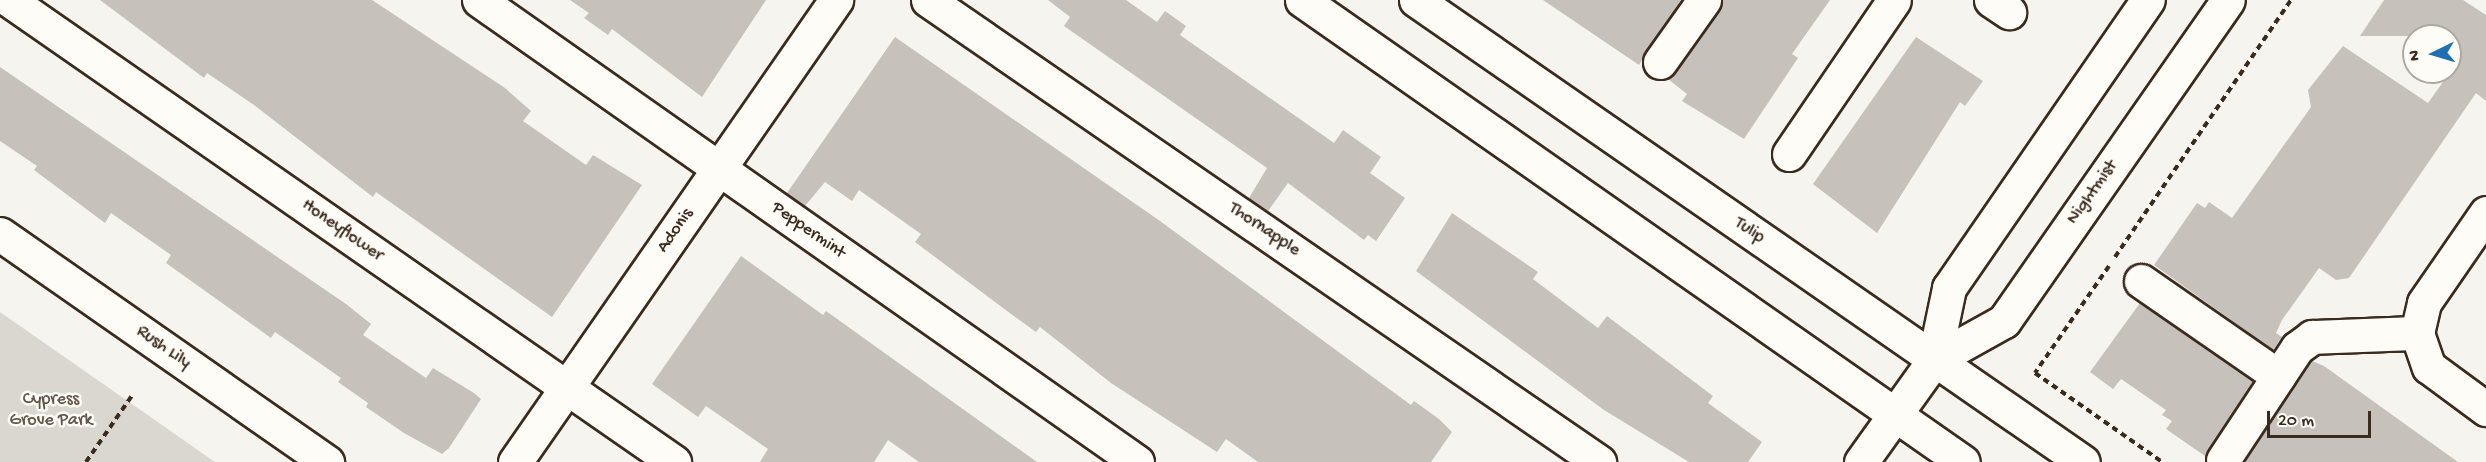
<!DOCTYPE html>
<html>
<head>
<meta charset="utf-8">
<style>
	body { margin:0 }
	#map { position:relative; width:2486px; height:462px; overflow:hidden; background:#f5f4ee; font-family:"Gochi Hand",sans-serif }
	div>[style] { position:absolute }
	[style*='--x'] { left:calc(var(--x)*1px); top:calc(var(--y)*1px); width:calc(var(--w)*1px); rotate:calc(var(--a)*1deg) }
	.green>* { inset:0; background:#dad6d0 }
	.building>* { inset:0; background:#c7c1bb }
	.path>* { height:4px; margin-top:-2px; transform-origin:0; background:repeating-linear-gradient(90deg,#3b2a1e 0 6px,transparent 0 10.5px) }
	.roads { filter:drop-shadow(2px 0 #3b2a1e) drop-shadow(-2px 0 #3b2a1e) drop-shadow(0 2px #3b2a1e) drop-shadow(0 -2px #3b2a1e) }
	.minor>* { height:33px; margin:-16.5px; padding:0 16.5px; transform-origin:16.5px; border-radius:16.5px; background:#fdfcf7 }
	span { translate:-50% -50%; white-space:nowrap; text-align:center; line-height:1.15; -webkit-text-stroke:5px #fdfcf7; paint-order:stroke }
	.street-label { font-size:18px; color:#3b2a1e }
	.park-label { font-size:18px; color:#63554a }
	.north { position:absolute; left:2402px; top:24px; width:60px; height:60px; box-sizing:border-box; background:#fdfcf7; border:2px solid #afa8a0; border-radius:50%; rotate:265deg; font-size:16px; font-weight:700; line-height:24px; text-align:center; color:#3b2a1e }
	.north::after { content:''; display:block; margin:auto; width:21px; height:27px; background:#1f6fb2; clip-path:polygon(50% 0,100% 100%,50% 72%,0 100%) }
	.scale { position:absolute; left:2267px; top:411px; width:104px; height:27px; box-sizing:border-box; border:3px solid #3b2a1e; border-top:0; padding-left:8px; font-size:18px; line-height:21px; white-space:nowrap; color:#3b2a1e; -webkit-text-stroke:4px #fdfcf7; paint-order:stroke }
</style>
</head>
<body>
<div id="map">
	<div class="green">
		<div style="clip-path:polygon(0 312px,215px 462px,0 462px)"></div>
	</div>
	<div class="building">
		<div style="clip-path:polygon(100px 0,372px 0,505px 88px,531px 111px,523px 121px,586px 165px,593px 155px,642px 185px,552px 317px,376px 192px,373px 197px,254px 105px,207px 73px,204px 78px)"></div>
		<div style="clip-path:polygon(570px 0,766px 0,702px 97px,612px 29px,608px 35px,584px 18px,589px 13px)"></div>
		<div style="clip-path:polygon(1048px 0,1126px 0,1157px 22px,1165px 11px,1186px 26px,1180px 35px,1334px 143px,1343px 130px,1381px 157px,1370px 173px,1405px 198px,1376px 241px,1368px 235px,1364px 240px,1288px 183px,1268px 211px,1249px 198px,1267px 168px,1064px 26px,1070px 17px)"></div>
		<div style="clip-path:polygon(1543px 0,1681px 0,1639px 65px)"></div>
		<div style="clip-path:polygon(1722px 0,1830px 0,1792px 54px,1798px 58px,1744px 139px,1682px 101px,1687px 94px,1668px 79px)"></div>
		<div style="clip-path:polygon(2384px 0,2463px 0,2486px 15px,2486px 101px,2476px 93px,2349px 278px,2336px 280px,2319px 268px,2282px 320px,2276px 333px,2282px 337px,2273px 350px,2154px 265px,2197px 203px,2205px 208px,2209px 202px,2232px 218px,2311px 107px,2308px 90px,2343px 46px,2428px 103px,2450px 72px,2450px 36px,2360px 36px)"></div>
		<div style="clip-path:polygon(895px 37px,1160px 221px,1411px 405px,1414px 401px,1439px 419px,1452px 432px,1431px 462px,1258px 462px,1226px 439px,1217px 452px,1111px 383px,1040px 327px,1036px 332px,1011px 314px,915px 242px,921px 234px,859px 190px,852px 201px,825px 182px,805px 206px,787px 193px)"></div>
		<div style="clip-path:polygon(1916px 37px,1983px 81px,1965px 106px,1960px 102px,1877px 233px,1813px 184px)"></div>
		<div style="clip-path:polygon(0 67px,346px 304px,371px 324px,363px 335px,426px 378px,433px 368px,474px 393px,481px 399px,449px 448px,442px 454px,404px 433px,366px 407px,368px 403px,338px 382px,341px 378px,275px 332px,271px 338px,166px 263px,171px 255px,111px 213px,105px 223px,34px 170px,37px 166px,0 141px)"></div>
		<div style="clip-path:polygon(1452px 213px,1538px 272px,1533px 279px,1598px 328px,1607px 316px,1713px 396px,1708px 403px,1762px 442px,1748px 462px,1689px 462px,1604px 410px,1416px 271px)"></div>
		<div style="clip-path:polygon(741px 256px,823px 315px,826px 311px,1037px 462px,919px 462px,888px 440px,874px 462px,760px 462px,768px 449px,706px 406px,698px 417px,652px 384px)"></div>
		<div style="clip-path:polygon(2140px 303px,2253px 381px,2205px 456px,2166px 429px,2172px 421px,2162px 415px,2166px 410px,2121px 379px,2113px 389px,2090px 372px)"></div>
		<div style="clip-path:polygon(2312px 361px,2324px 366px,2458px 462px,2244px 462px)"></div>
	</div>
	<div class="path">
		<div style="--x:2115;--y:257;--w:311;--a:-55.6"></div>
		<div style="--x:2109;--y:266;--w:130;--a:124.7"></div>
		<div style="--x:2035;--y:373;--w:155;--a:35"></div>
		<div style="--x:86;--y:462;--w:83;--a:-55.3"></div>
	</div>
	<div class="roads">
		<div class="minor">
			<div style="--x:9;--y:0;--w:810;--a:34.79"></div>
			<div style="--x:479;--y:0;--w:804;--a:35.07"></div>
			<div style="--x:928;--y:0;--w:815;--a:34.55"></div>
			<div style="--x:1302;--y:0;--w:806;--a:34.95"></div>
			<div style="--x:1416;--y:0;--w:811;--a:34.71"></div>
			<div style="--x:1991;--y:0;--w:22;--a:34"></div>
			<div style="--x:1660;--y:62;--w:76;--a:-54.6"></div>
			<div style="--x:1789;--y:154;--w:186;--a:-55.7"></div>
			<div style="--x:2486;--y:213;--w:109;--a:124.6"></div>
			<div style="--x:2424;--y:303;--w:31;--a:103"></div>
			<div style="--x:2417;--y:333;--w:36;--a:71"></div>
			<div style="--x:2429;--y:367;--w:71;--a:36.4"></div>
			<div style="--x:0;--y:234;--w:399;--a:34.9"></div>
			<div style="--x:2141;--y:281;--w:167;--a:34.7"></div>
			<div style="--x:1934;--y:360;--w:80;--a:-29.1"></div>
			<div style="--x:2004;--y:321;--w:391;--a:-55.1"></div>
			<div style="--x:2223;--y:460;--w:134;--a:-56.5"></div>
			<div style="--x:2297;--y:348;--w:19;--a:-36"></div>
			<div style="--x:2312;--y:337;--w:105;--a:-2.2"></div>
			<div style="--x:515;--y:462;--w:563;--a:-55.21"></div>
			<div style="--x:1861;--y:462;--w:125;--a:-54.4"></div>
			<div style="--x:1934;--y:360;--w:74;--a:-78.2"></div>
			<div style="--x:1949;--y:288;--w:350;--a:-55.4"></div>
		</div>
	</div>
	<div class="street-label">
		<span style="left:2093px;top:193px;rotate:-55deg">Nightmist</span>
		<span style="left:1264px;top:230px;rotate:34deg">Thornapple</span>
		<span style="left:342px;top:231px;rotate:35deg">Honeyflower</span>
		<span style="left:676px;top:231px;rotate:-55deg">Adonis</span>
		<span style="left:808px;top:231px;rotate:35deg">Peppermint</span>
		<span style="left:1749px;top:231px;rotate:35deg">Tulip</span>
		<span style="left:163px;top:348px;rotate:35deg">Rush Lily</span>
	</div>
	<div class="park-label">
		<span style="left:51px;top:411px">Cypress<br>Grove Park</span>
	</div>
	<div class="north">N</div>
	<div class="scale">20 m</div>
</div>
</body>
</html>
